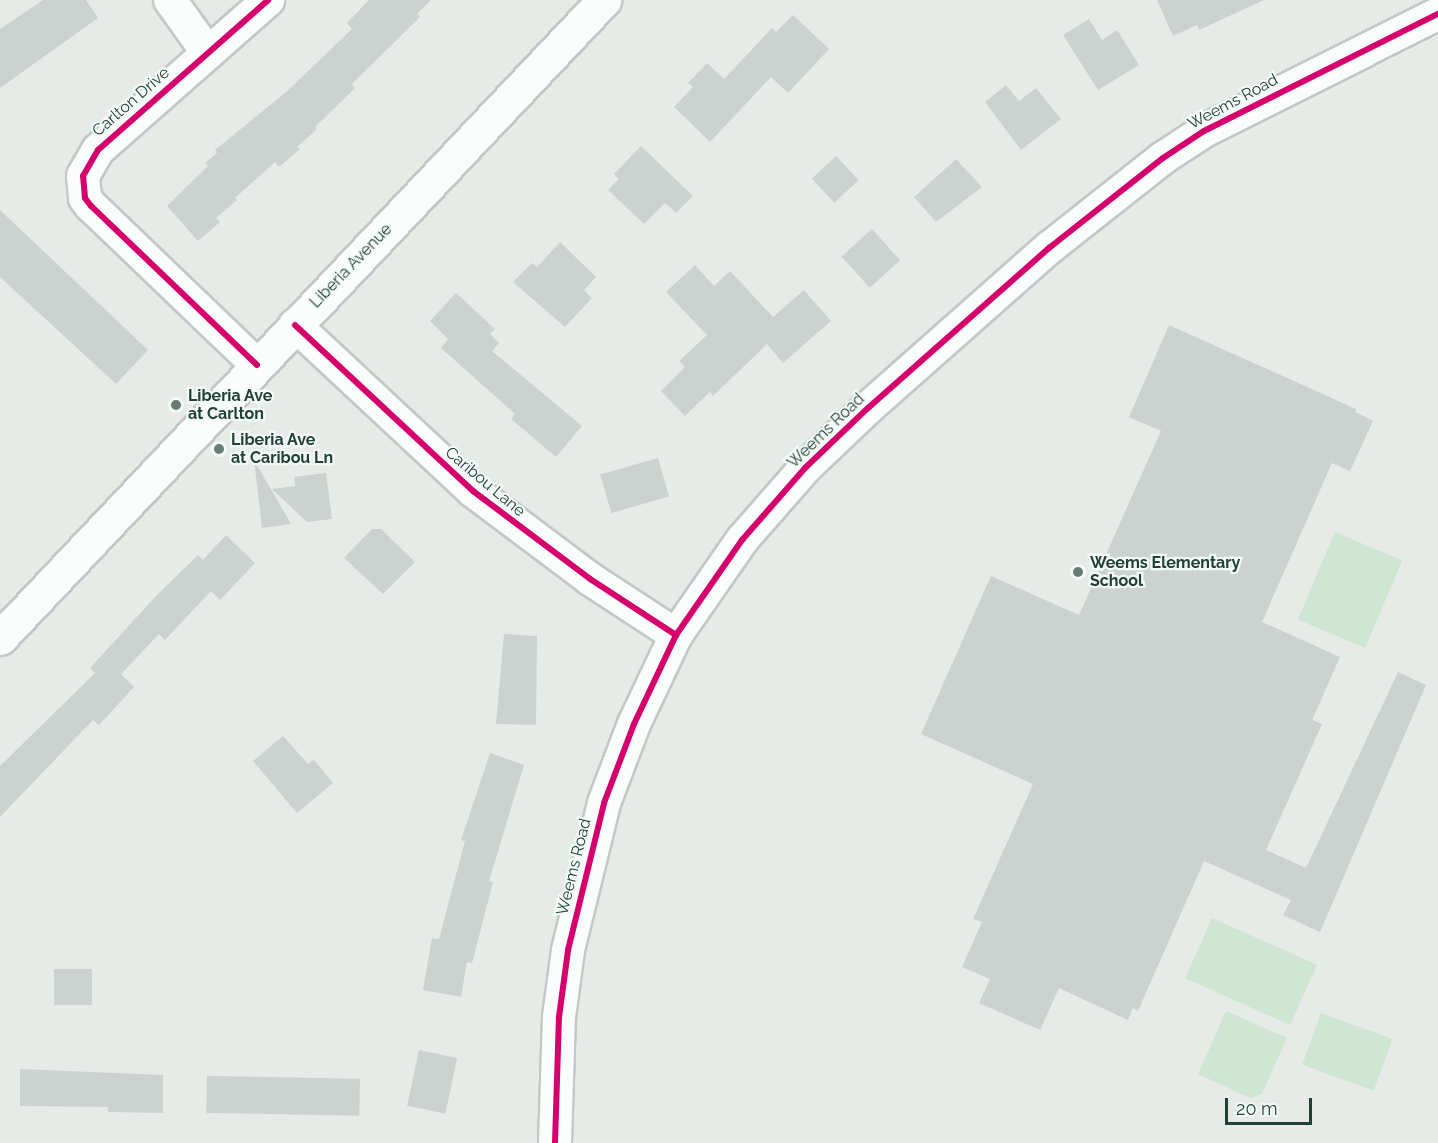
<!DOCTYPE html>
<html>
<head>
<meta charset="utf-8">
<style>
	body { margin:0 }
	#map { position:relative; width:1438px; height:1143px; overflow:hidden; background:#e6ebe8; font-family:Raleway,sans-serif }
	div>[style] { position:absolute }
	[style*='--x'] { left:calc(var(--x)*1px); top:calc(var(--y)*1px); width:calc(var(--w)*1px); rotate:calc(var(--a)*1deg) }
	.green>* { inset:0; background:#cee5d3; transform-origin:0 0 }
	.building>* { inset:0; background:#ccd2d0; transform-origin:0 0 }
	.roads { filter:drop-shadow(2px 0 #c3c8c5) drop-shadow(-2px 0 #c3c8c5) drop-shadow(0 2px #c3c8c5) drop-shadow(0 -2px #c3c8c5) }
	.minor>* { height:32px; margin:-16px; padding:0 16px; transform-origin:16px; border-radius:16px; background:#fbfcfc }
	.secondary>* { height:33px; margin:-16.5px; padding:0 16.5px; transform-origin:16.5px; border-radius:16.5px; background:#fbfcfc }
	.cycleway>* { height:6px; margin:-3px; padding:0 3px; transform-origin:3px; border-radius:3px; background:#d6006c }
	.dots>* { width:16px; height:16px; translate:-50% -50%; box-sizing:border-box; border:3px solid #f4faf6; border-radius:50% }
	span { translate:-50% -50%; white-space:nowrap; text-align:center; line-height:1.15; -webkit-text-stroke:4.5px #f4faf6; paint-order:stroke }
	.street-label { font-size:16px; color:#214036 }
	.poi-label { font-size:16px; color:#214036; font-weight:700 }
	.left { translate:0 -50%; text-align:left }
	.scale { position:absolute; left:1225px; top:1098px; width:87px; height:27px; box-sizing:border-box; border:3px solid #214036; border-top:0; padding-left:8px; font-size:18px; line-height:21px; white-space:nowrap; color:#214036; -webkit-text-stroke:4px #f4faf6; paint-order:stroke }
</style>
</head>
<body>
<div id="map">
	<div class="green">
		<div style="left:1335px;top:532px;width:73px;height:95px;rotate:23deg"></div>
		<div style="left:1212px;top:918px;width:115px;height:66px;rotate:24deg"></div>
		<div style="clip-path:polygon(1226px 1011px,1287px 1038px,1262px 1094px,1250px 1098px,1198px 1074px)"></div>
		<div style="left:1321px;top:1013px;width:76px;height:55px;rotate:20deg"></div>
	</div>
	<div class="building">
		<div style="clip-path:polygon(43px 0,86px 0,98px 18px,0 88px,0 29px)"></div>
		<div style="clip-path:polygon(369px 0,431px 0,417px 14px,420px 17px,352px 84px,355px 88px,315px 127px,317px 129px,297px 147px,300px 149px,279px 167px,275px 162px,235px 198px,237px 200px,216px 218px,220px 222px,198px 241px,167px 206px,208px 166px,205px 163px,217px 153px,215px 150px,285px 93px,352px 29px,347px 23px)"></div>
		<div style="clip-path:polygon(1157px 0,1264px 0,1199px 30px,1197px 25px,1173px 36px)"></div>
		<div style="clip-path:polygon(793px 15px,829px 49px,788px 93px,771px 77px,710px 142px,674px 107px,693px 87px,688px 83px,707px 63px,724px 79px,772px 28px,776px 32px)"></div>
		<div style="clip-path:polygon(1089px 19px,1102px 40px,1117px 30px,1139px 65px,1098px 90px,1063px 35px)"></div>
		<div style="clip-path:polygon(1006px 85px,1019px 101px,1036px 88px,1061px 119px,1021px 150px,985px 102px)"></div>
		<div style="clip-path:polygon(641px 146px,693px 196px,676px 213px,665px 203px,644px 224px,608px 190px,619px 179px,614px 174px)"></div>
		<div style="left:836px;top:156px;width:33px;height:33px;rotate:47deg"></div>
		<div style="clip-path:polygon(956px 159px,982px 187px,936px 222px,914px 197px)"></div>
		<div style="clip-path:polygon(0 210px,148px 350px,116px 384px,0 277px)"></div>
		<div style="left:872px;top:229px;width:42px;height:41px;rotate:48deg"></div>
		<div style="clip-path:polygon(560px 242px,596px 277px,584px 290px,592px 298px,565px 327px,513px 282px,532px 263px,537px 267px)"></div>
		<div style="clip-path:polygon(695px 265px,714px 286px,730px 271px,773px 317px,804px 290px,831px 321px,783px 363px,767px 344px,713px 396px,710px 392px,685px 416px,661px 391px,685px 367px,679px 361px,707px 335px,666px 292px)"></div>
		<div style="clip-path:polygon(456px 293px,495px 329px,490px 334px,499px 343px,492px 351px,582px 426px,556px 457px,511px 419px,515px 414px,441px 348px,448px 339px,430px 321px)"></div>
		<div style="clip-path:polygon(1169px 325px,1356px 409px,1355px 412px,1373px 421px,1350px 471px,1332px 463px,1262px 622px,1340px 657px,1312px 720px,1322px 724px,1266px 850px,1306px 868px,1398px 672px,1426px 685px,1320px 932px,1283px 915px,1291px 900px,1204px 861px,1138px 1011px,1133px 1008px,1128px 1020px,1059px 988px,1040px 1030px,979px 1003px,990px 979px,962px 967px,982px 922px,973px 919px,1033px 784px,921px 734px,991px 576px,1079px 615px,1161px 431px,1129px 417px)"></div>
		<div style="left:658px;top:458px;width:40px;height:60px;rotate:74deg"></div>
		<div style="clip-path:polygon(254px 460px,291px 524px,262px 528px)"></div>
		<div style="clip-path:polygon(326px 473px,332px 519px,307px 522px,272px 489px,295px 486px,294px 477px)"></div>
		<div style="clip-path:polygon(372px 529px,381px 529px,415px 562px,383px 594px,344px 558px)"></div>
		<div style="clip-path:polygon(226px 535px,255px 563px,220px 600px,211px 591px,165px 640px,159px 634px,121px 674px,134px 687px,99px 725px,93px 720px,0 817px,0 766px,95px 673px,90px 668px,157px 595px,198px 555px,203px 560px)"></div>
		<div style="clip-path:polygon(504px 634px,537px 636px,536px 725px,496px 724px)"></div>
		<div style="clip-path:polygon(283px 736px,308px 764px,314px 760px,333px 783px,297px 813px,253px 761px)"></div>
		<div style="clip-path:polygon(490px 753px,524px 765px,489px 881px,493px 882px,472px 963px,467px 962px,461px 997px,423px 990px,432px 938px,439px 939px,465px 841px,461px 840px)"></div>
		<div style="left:54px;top:969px;width:38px;height:36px"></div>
		<div style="left:419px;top:1050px;width:39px;height:57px;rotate:12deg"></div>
		<div style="clip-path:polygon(20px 1069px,163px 1075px,163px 1113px,108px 1112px,108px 1107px,20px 1106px)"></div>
		<div style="left:207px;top:1076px;width:153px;height:37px;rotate:1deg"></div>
	</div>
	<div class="roads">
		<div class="minor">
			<div style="--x:170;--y:0;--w:65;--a:54.4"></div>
			<div style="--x:295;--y:325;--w:243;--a:43"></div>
			<div style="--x:473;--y:491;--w:146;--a:36.9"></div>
			<div style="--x:590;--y:579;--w:103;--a:33.1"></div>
			<div style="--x:257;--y:365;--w:230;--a:-136.2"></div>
			<div style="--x:91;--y:206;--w:10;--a:-127"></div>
			<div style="--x:85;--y:198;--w:22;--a:-95"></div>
			<div style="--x:83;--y:176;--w:30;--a:-60"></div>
			<div style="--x:98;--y:150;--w:227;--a:-41.4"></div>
			<div style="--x:555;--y:1143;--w:126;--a:-88.2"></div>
			<div style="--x:559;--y:1017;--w:68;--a:-82.3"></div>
			<div style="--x:568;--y:950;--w:151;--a:-76.2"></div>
			<div style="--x:604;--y:803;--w:85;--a:-69.2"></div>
			<div style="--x:634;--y:724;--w:98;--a:-64.7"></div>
			<div style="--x:676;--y:635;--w:116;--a:-55.2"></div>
			<div style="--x:742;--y:540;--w:97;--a:-48.8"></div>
			<div style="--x:806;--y:467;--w:86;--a:-43.6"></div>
			<div style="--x:868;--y:408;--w:242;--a:-41.5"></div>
			<div style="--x:1049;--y:248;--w:145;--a:-38.3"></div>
			<div style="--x:1163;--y:158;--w:49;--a:-33.4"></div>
			<div style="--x:1204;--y:131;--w:262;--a:-26.6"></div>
		</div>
		<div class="secondary">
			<div style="--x:0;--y:638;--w:879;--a:-46.57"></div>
		</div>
	</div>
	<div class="cycleway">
		<div style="--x:295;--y:325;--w:243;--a:43"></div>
		<div style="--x:473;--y:491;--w:146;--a:36.9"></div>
		<div style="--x:590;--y:579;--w:103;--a:33.1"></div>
		<div style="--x:257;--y:365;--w:230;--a:-136.2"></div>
		<div style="--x:91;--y:206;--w:10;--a:-127"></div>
		<div style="--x:85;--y:198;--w:22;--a:-95"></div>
		<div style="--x:83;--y:176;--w:30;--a:-60"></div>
		<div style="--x:98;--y:150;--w:227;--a:-41.4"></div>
		<div style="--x:555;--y:1143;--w:126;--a:-88.2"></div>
		<div style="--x:559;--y:1017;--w:68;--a:-82.3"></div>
		<div style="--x:568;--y:950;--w:151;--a:-76.2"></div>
		<div style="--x:604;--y:803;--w:85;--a:-69.2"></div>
		<div style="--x:634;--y:724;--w:98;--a:-64.7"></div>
		<div style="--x:676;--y:635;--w:116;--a:-55.2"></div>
		<div style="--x:742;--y:540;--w:97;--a:-48.8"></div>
		<div style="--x:806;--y:467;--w:86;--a:-43.6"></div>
		<div style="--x:868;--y:408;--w:242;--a:-41.5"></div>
		<div style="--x:1049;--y:248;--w:145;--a:-38.3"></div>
		<div style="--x:1163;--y:158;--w:49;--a:-33.4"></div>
		<div style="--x:1204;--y:131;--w:262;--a:-26.6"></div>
	</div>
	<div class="dots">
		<div style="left:176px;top:405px;background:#667c74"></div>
		<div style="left:219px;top:449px;background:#667c74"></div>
		<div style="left:1078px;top:572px;background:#667c74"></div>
	</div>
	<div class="street-label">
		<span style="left:131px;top:102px;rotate:-41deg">Carlton Drive</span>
		<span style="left:1233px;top:102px;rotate:-28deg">Weems Road</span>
		<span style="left:351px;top:266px;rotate:-46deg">Liberia Avenue</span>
		<span style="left:826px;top:431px;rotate:-44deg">Weems Road</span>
		<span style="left:485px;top:482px;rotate:40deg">Caribou Lane</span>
		<span style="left:574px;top:867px;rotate:-76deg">Weems Road</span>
	</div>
	<div class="poi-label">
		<span class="left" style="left:188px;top:405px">Liberia Ave<br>at Carlton</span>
		<span class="left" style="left:231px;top:449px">Liberia Ave<br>at Caribou Ln</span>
		<span class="left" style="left:1090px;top:572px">Weems Elementary<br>School</span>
	</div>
	<div class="scale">20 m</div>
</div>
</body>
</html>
